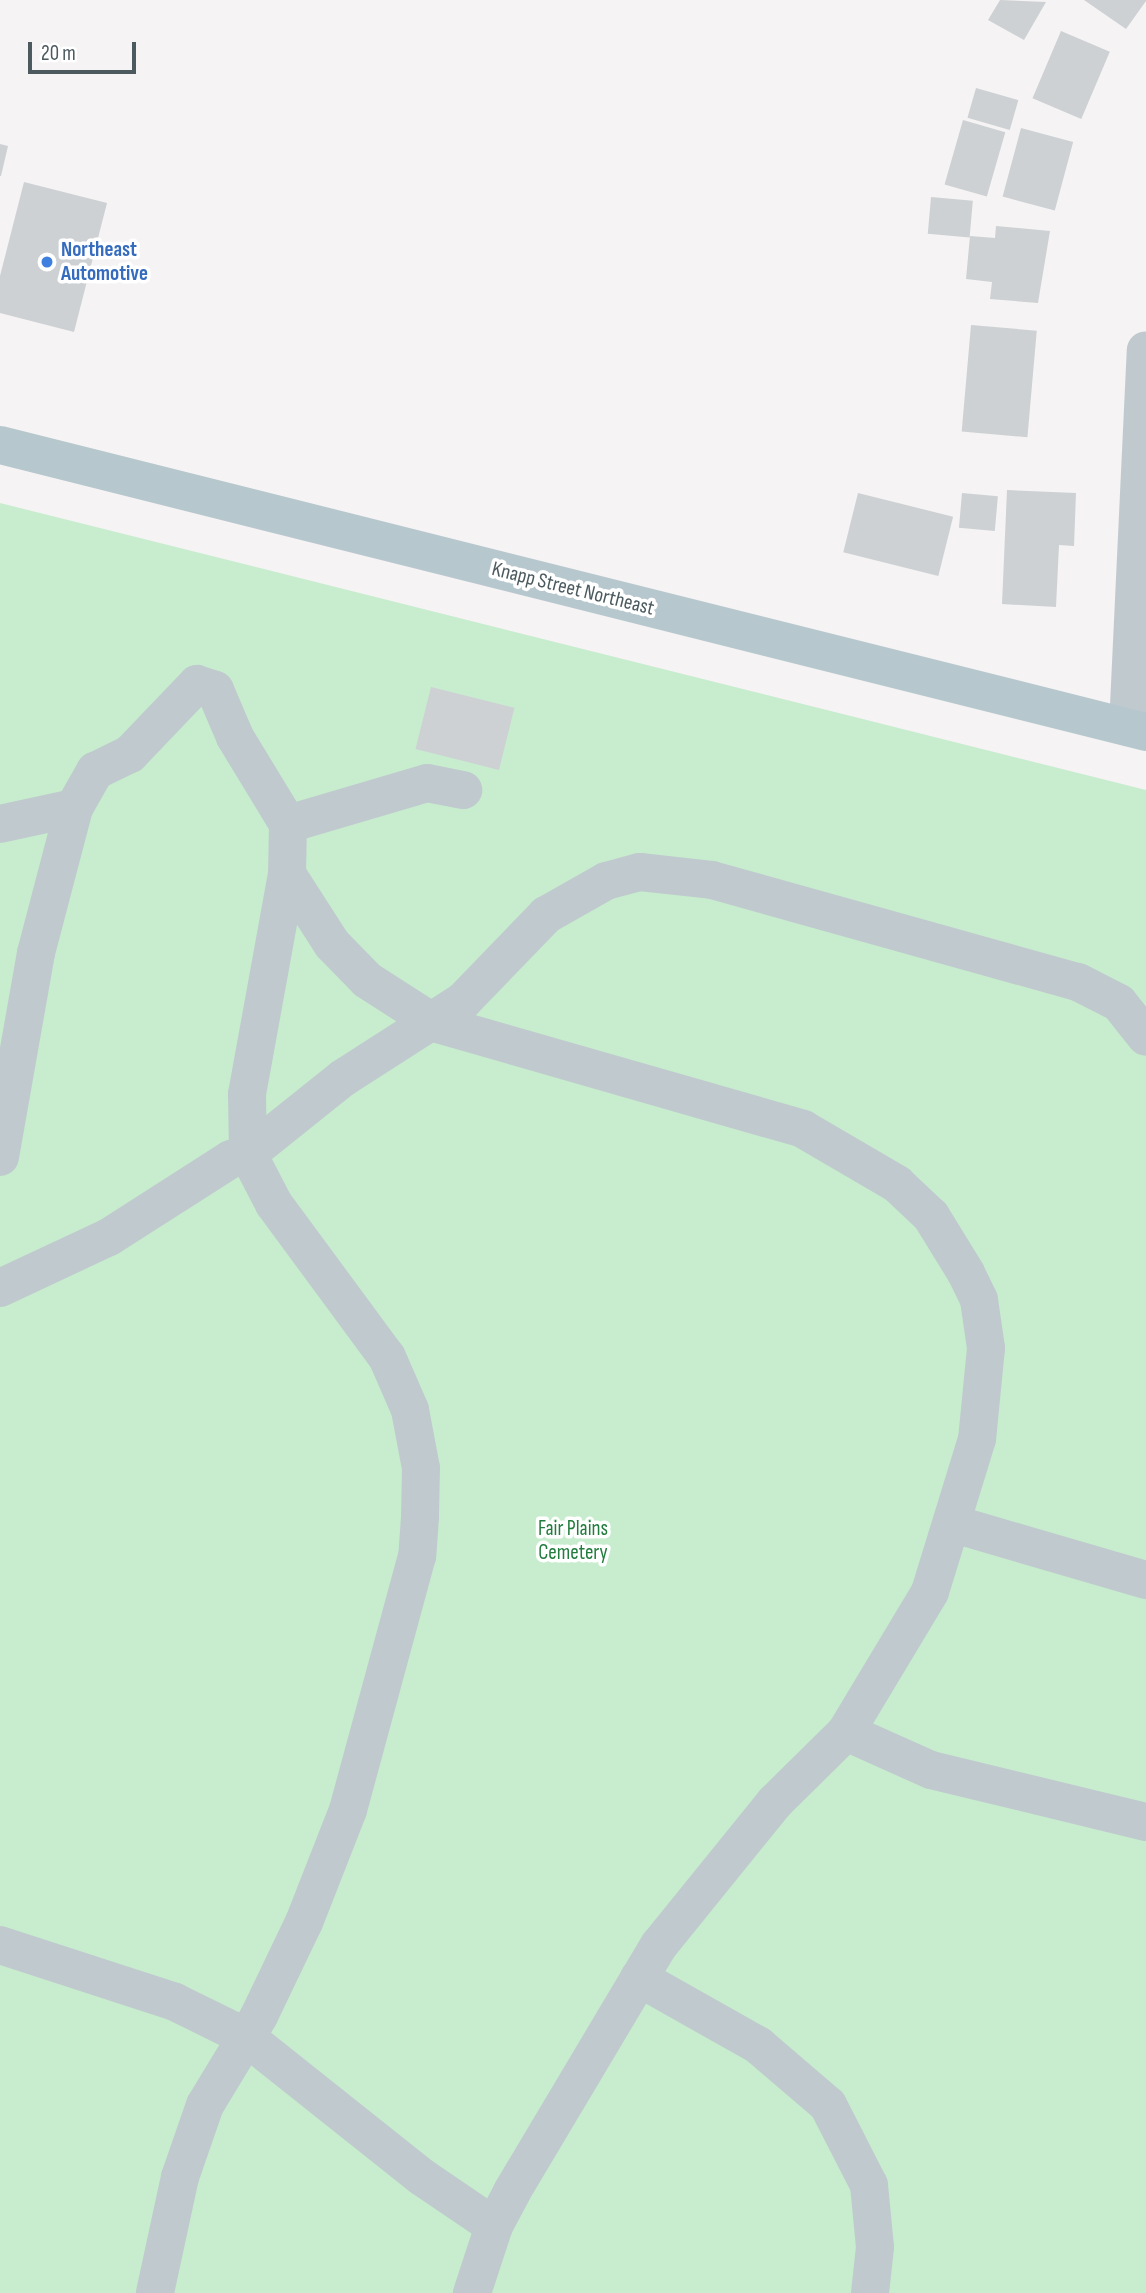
<!DOCTYPE html>
<html>
<head>
<meta charset="utf-8">
<style>
	body { margin:0 }
	#map { position:relative; width:1146px; height:2293px; overflow:hidden; background:#f5f3f3; font-family:"Sofia Sans Condensed",sans-serif }
	div>[style] { position:absolute }
	[style*='--x'] { left:calc(var(--x)*1px); top:calc(var(--y)*1px); width:calc(var(--w)*1px); rotate:calc(var(--a)*1deg) }
	.green>* { inset:0; background:#c7edce }
	.building>* { inset:0; background:#cdd1d4; transform-origin:0 0 }
	.minor>* { height:38px; margin:-19px; padding:0 19px; transform-origin:19px; border-radius:19px; background:#c0cace }
	.major>* { height:38px; margin:-19px; padding:0 19px; transform-origin:19px; border-radius:19px; background:#b6c7ce }
	.dots>* { width:19px; height:19px; translate:-50% -50%; box-sizing:border-box; border:4px solid #fff; border-radius:50% }
	span { translate:-50% -50%; white-space:nowrap; text-align:center; line-height:1.15; -webkit-text-stroke:7px #fff; paint-order:stroke }
	.shop-label { font-size:21px; color:#366cbe; font-weight:700 }
	.left { translate:0 -50%; text-align:left }
	.street-label { font-size:21px; color:#4c5a5f }
	.park-label { font-size:21px; color:#217c3d }
	.scale { position:absolute; left:28px; top:42px; width:108px; height:32px; box-sizing:border-box; border:4px solid #4c5a5f; border-top:0; padding-left:9px; font-size:21px; line-height:24px; white-space:nowrap; color:#4c5a5f; -webkit-text-stroke:5px #fff; paint-order:stroke }
</style>
</head>
<body>
<div id="map">
	<div class="green">
		<div style="clip-path:polygon(0 503px,1146px 790px,1146px 2293px,0 2293px)"></div>
	</div>
	<div class="building">
		<div style="clip-path:polygon(1000px 0,1046px 2px,1024px 40px,988px 20px)"></div>
		<div style="clip-path:polygon(1084px 0,1146px 0,1146px 1px,1126px 29px)"></div>
		<div style="left:1061px;top:31px;width:53px;height:73px;rotate:23deg"></div>
		<div style="left:976px;top:88px;width:44px;height:31px;rotate:16deg"></div>
		<div style="left:963px;top:120px;width:44px;height:67px;rotate:16deg"></div>
		<div style="left:1021px;top:128px;width:54px;height:71px;rotate:15deg"></div>
		<div style="clip-path:polygon(0 144px,8px 146px,1px 176px,0 176px)"></div>
		<div style="clip-path:polygon(24px 182px,107px 203px,74px 332px,0 313px,0 276px)"></div>
		<div style="left:931px;top:197px;width:42px;height:37px;rotate:5deg"></div>
		<div style="clip-path:polygon(996px 226px,1050px 231px,1038px 303px,990px 299px,992px 282px,966px 279px,970px 236px,995px 238px)"></div>
		<div style="left:971px;top:325px;width:66px;height:107px;rotate:5deg"></div>
		<div style="clip-path:polygon(1007px 490px,1076px 493px,1074px 546px,1059px 545px,1056px 607px,1002px 604px)"></div>
		<div style="left:858px;top:493px;width:98px;height:61px;rotate:14deg"></div>
		<div style="left:962px;top:493px;width:36px;height:35px;rotate:5deg"></div>
		<div style="left:431px;top:687px;width:86px;height:64px;rotate:14deg"></div>
	</div>
	<div class="minor">
		<div style="--x:1128;--y:727;--w:377;--a:-87.3"></div>
		<div style="--x:0;--y:824;--w:76;--a:-12.2"></div>
		<div style="--x:288;--y:824;--w:145;--a:-16.4"></div>
		<div style="--x:427;--y:783;--w:37;--a:11"></div>
		<div style="--x:287;--y:874;--w:83;--a:57.3"></div>
		<div style="--x:332;--y:944;--w:50;--a:45.8"></div>
		<div style="--x:367;--y:980;--w:80;--a:32.7"></div>
		<div style="--x:434;--y:1023;--w:384;--a:16"></div>
		<div style="--x:803;--y:1129;--w:109;--a:30.3"></div>
		<div style="--x:897;--y:1184;--w:47;--a:43.3"></div>
		<div style="--x:931;--y:1216;--w:67;--a:58.4"></div>
		<div style="--x:966;--y:1273;--w:30;--a:64"></div>
		<div style="--x:979;--y:1300;--w:49;--a:81.7"></div>
		<div style="--x:986;--y:1348;--w:91;--a:95.6"></div>
		<div style="--x:977;--y:1439;--w:160;--a:107.1"></div>
		<div style="--x:930;--y:1592;--w:163;--a:121"></div>
		<div style="--x:846;--y:1732;--w:100;--a:135.4"></div>
		<div style="--x:775;--y:1802;--w:184;--a:129"></div>
		<div style="--x:659;--y:1945;--w:287;--a:120.8"></div>
		<div style="--x:512;--y:2192;--w:38;--a:118"></div>
		<div style="--x:494;--y:2226;--w:71;--a:108.2"></div>
		<div style="--x:0;--y:1157;--w:207;--a:-80"></div>
		<div style="--x:36;--y:953;--w:150;--a:-75.3"></div>
		<div style="--x:74;--y:808;--w:43;--a:-60.4"></div>
		<div style="--x:95;--y:771;--w:39;--a:-26"></div>
		<div style="--x:130;--y:754;--w:97;--a:-46.3"></div>
		<div style="--x:197;--y:684;--w:19;--a:18"></div>
		<div style="--x:215;--y:690;--w:51;--a:66.9"></div>
		<div style="--x:235;--y:737;--w:102;--a:58.7"></div>
		<div style="--x:288;--y:824;--w:50;--a:91.1"></div>
		<div style="--x:287;--y:874;--w:224;--a:100.3"></div>
		<div style="--x:247;--y:1094;--w:60;--a:89"></div>
		<div style="--x:248;--y:1154;--w:56;--a:62.5"></div>
		<div style="--x:274;--y:1204;--w:190;--a:53.6"></div>
		<div style="--x:387;--y:1357;--w:58;--a:66.5"></div>
		<div style="--x:410;--y:1410;--w:59;--a:79.3"></div>
		<div style="--x:421;--y:1468;--w:49;--a:91.2"></div>
		<div style="--x:420;--y:1517;--w:39;--a:94"></div>
		<div style="--x:417;--y:1556;--w:263;--a:105.2"></div>
		<div style="--x:348;--y:1810;--w:120;--a:111.4"></div>
		<div style="--x:304;--y:1922;--w:104;--a:115.6"></div>
		<div style="--x:259;--y:2016;--w:104;--a:121.2"></div>
		<div style="--x:205;--y:2105;--w:76;--a:109.1"></div>
		<div style="--x:180;--y:2177;--w:119;--a:102.2"></div>
		<div style="--x:0;--y:1288;--w:120;--a:-25.1"></div>
		<div style="--x:109;--y:1237;--w:145;--a:-32.6"></div>
		<div style="--x:231;--y:1159;--w:18;--a:-16"></div>
		<div style="--x:248;--y:1154;--w:122;--a:-38.7"></div>
		<div style="--x:343;--y:1078;--w:143;--a:-32.7"></div>
		<div style="--x:463;--y:1001;--w:120;--a:-46"></div>
		<div style="--x:546;--y:915;--w:69;--a:-29.5"></div>
		<div style="--x:606;--y:881;--w:35;--a:-15"></div>
		<div style="--x:640;--y:872;--w:72;--a:6.3"></div>
		<div style="--x:712;--y:880;--w:380;--a:15.6"></div>
		<div style="--x:1078;--y:982;--w:46;--a:27.1"></div>
		<div style="--x:1119;--y:1003;--w:43;--a:51.5"></div>
		<div style="--x:954;--y:1524;--w:200;--a:16.3"></div>
		<div style="--x:846;--y:1732;--w:93;--a:24.1"></div>
		<div style="--x:931;--y:1770;--w:221;--a:13.6"></div>
		<div style="--x:0;--y:1945;--w:184;--a:18"></div>
		<div style="--x:175;--y:2002;--w:79;--a:26.2"></div>
		<div style="--x:246;--y:2037;--w:225;--a:38.5"></div>
		<div style="--x:422;--y:2177;--w:87;--a:34.2"></div>
		<div style="--x:639;--y:1978;--w:137;--a:29.4"></div>
		<div style="--x:758;--y:2045;--w:92;--a:40.6"></div>
		<div style="--x:828;--y:2105;--w:90;--a:62.9"></div>
		<div style="--x:869;--y:2185;--w:62;--a:84.5"></div>
		<div style="--x:875;--y:2247;--w:46;--a:96.2"></div>
	</div>
	<div class="major">
		<div style="--x:0;--y:445;--w:1181;--a:14.06"></div>
	</div>
	<div class="dots">
		<div style="left:47px;top:262px;background:#3f7fe0"></div>
	</div>
	<div class="shop-label">
		<span class="left" style="left:61px;top:262px">Northeast<br>Automotive</span>
	</div>
	<div class="street-label">
		<span style="left:573px;top:589px;rotate:14deg">Knapp Street Northeast</span>
	</div>
	<div class="park-label">
		<span style="left:573px;top:1541px">Fair Plains<br>Cemetery</span>
	</div>
	<div class="scale">20 m</div>
</div>
</body>
</html>
